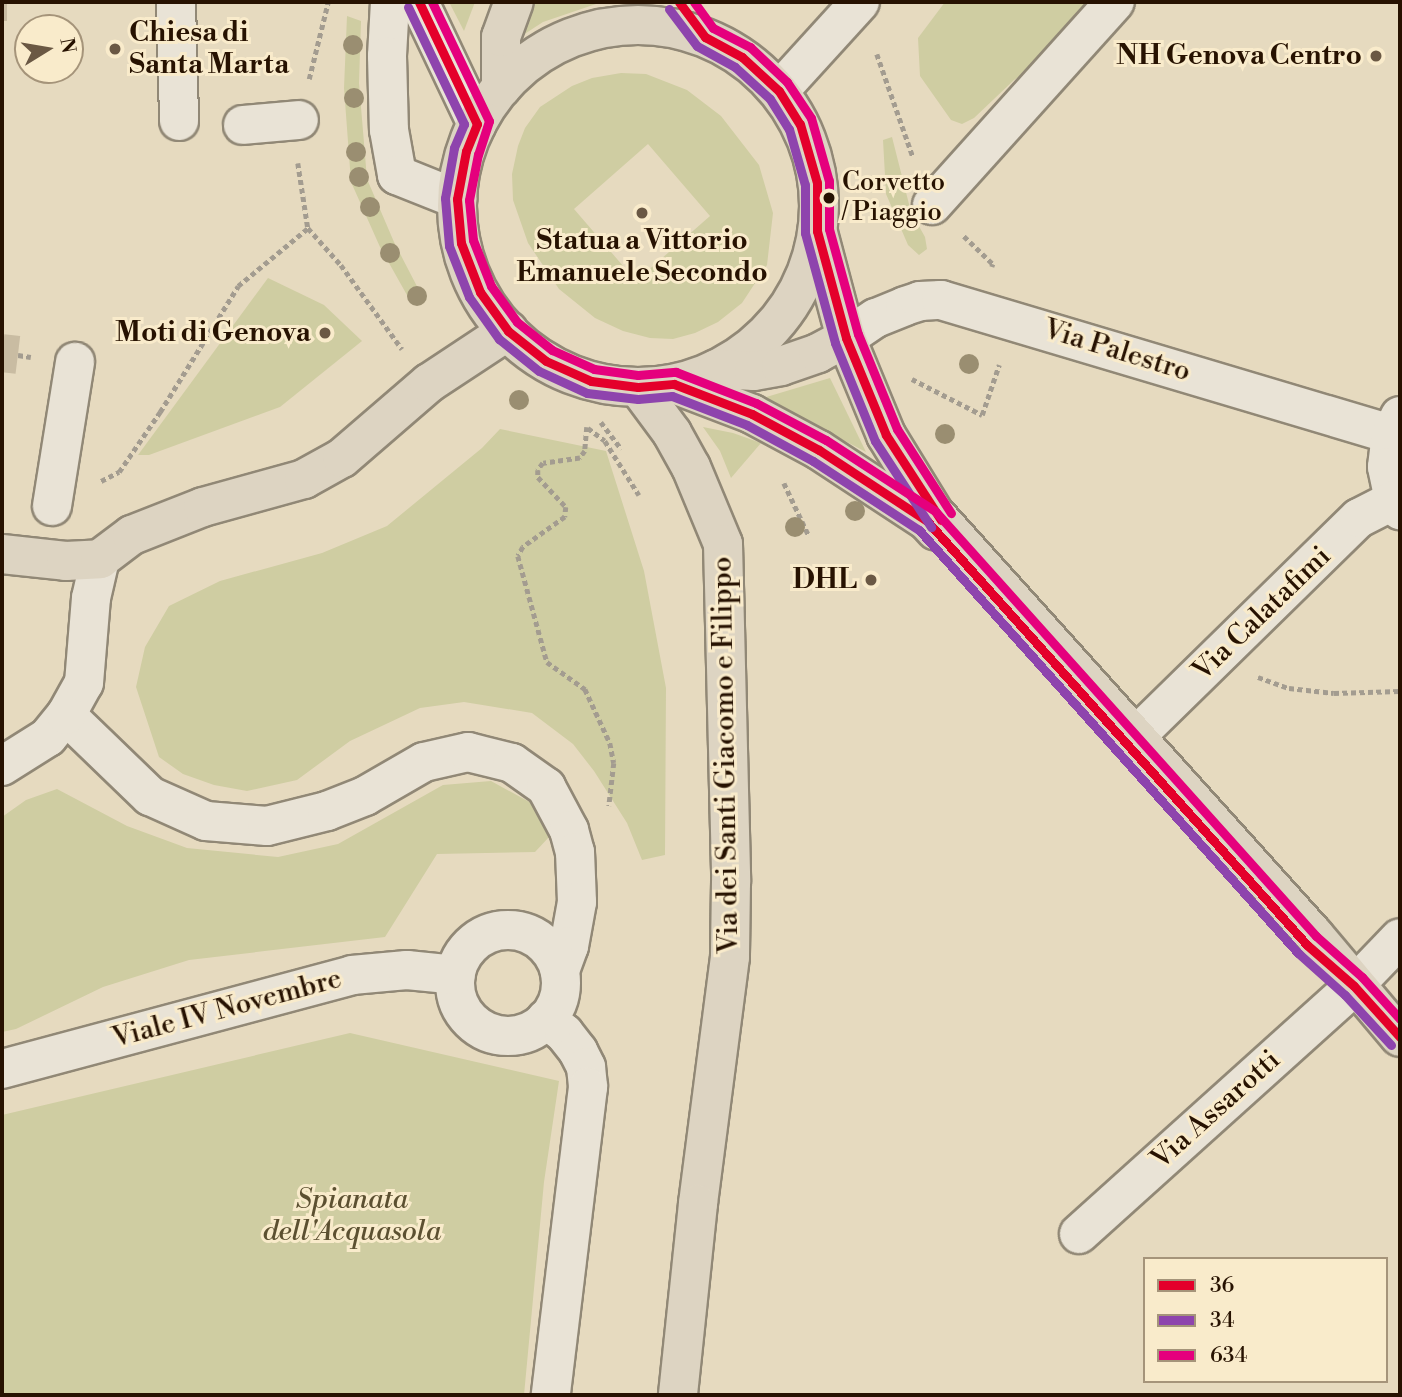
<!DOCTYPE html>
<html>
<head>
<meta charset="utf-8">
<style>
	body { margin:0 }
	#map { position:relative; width:1402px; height:1397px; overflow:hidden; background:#e6dabf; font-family:"Libre Bodoni",serif }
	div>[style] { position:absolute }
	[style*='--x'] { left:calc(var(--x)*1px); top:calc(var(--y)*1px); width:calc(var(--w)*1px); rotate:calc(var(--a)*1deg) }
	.green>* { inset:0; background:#cfcda2 }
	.minor-tunnel>* { height:38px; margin-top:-19px; transform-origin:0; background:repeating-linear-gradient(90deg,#c9bca2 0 38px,transparent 0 57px) }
	.path>* { height:4.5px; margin-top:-2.25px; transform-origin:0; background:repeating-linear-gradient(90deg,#a39c90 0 5px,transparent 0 8.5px) }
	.roads { filter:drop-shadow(2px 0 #918876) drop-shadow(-2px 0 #918876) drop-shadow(0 2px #918876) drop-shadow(0 -2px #918876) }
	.minor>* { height:38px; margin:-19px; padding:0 19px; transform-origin:19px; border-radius:19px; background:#e9e3d6 }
	.minor>.ring { margin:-19px; padding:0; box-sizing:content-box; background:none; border:38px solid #e9e3d6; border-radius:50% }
	.major>* { height:38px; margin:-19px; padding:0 19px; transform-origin:19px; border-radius:19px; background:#ddd4c2 }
	.major>.ring { margin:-19px; padding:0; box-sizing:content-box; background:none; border:38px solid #ddd4c2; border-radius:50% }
	.bus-1>* { height:9px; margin:-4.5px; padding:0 4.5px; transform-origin:4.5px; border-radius:4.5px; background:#e4002b }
	.bus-2>* { height:9px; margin:-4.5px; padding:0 4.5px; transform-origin:4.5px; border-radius:4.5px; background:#8e44ad }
	.bus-3>* { height:9px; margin:-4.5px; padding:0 4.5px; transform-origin:4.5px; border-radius:4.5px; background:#e5007d }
	.trees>* { width:20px; height:20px; margin:-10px; border-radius:50%; background:#9a8e71 }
	.dots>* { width:19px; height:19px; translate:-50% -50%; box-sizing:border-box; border:4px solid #f9ebcb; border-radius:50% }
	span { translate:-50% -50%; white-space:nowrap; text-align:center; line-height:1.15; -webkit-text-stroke:6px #f9ebcb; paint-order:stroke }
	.bus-label { font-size:26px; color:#271201 }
	.left { translate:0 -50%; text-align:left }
	.poi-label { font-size:28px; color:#271201; font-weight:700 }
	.right { translate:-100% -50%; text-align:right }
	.street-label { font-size:28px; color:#271201 }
	.park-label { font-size:28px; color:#5c5031; font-style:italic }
	.frame { position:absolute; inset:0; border:4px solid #271201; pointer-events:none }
	.legend { position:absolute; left:1143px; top:1257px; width:245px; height:126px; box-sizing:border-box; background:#f9ebcb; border:2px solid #a5947a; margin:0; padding:9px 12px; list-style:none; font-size:21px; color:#271201 }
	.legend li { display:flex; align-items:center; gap:14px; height:35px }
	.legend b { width:35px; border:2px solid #a5947a }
	.north { position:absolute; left:14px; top:14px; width:70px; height:70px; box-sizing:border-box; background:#f9ebcb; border:2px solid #a5947a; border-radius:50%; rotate:79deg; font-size:19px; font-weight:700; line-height:28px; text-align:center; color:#271201 }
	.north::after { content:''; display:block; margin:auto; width:24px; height:32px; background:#6a5844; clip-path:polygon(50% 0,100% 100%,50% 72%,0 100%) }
</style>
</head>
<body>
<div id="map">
	<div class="green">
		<div style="clip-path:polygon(449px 2px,475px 2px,464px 31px)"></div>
		<div style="clip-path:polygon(536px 2px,615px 2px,596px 4px,543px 22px,523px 35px)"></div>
		<div style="clip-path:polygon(945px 2px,1090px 2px,1056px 52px,1014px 80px,974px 118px,962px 124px,951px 120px,920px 76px,918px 38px)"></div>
		<div style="clip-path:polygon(347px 16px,361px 21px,359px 83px,367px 179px,394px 242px,422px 296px,412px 304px,380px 247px,351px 182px,344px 88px)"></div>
		<div style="clip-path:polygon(evenodd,621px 73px,646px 74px,687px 90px,721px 116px,759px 165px,773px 213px,767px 265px,742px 303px,718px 322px,695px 333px,673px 339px,650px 338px,623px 331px,595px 318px,559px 289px,528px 243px,513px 200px,512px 174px,518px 146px,525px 128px,540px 107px,572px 86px,592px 78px,621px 73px,648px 144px,710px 216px,636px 281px,574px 209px,648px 144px)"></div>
		<div style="clip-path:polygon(892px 137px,911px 212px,925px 237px,927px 249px,919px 255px,908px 245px,886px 194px,883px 140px)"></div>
		<div style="clip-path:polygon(268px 278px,324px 305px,362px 341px,280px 407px,149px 455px,138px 455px)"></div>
		<div style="clip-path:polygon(830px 378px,866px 452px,763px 398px)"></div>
		<div style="clip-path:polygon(703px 427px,733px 433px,761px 443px,731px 478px,720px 451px)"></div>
		<div style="clip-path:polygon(500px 429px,606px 451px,644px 571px,666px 688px,665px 855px,642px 860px,627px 823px,594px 771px,573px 744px,532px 713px,464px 702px,420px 708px,350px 741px,297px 780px,247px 791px,214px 785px,183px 774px,159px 757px,136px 687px,145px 647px,169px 606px,220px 581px,322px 553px,387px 526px,482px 448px)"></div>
		<div style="clip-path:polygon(491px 781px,564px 821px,535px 852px,437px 854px,385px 937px,189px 960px,103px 987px,16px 1029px,2px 1032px,2px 817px,26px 800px,57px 789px,127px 826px,187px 848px,278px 857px,338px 844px,443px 785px)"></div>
		<div style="clip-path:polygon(350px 1033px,559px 1081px,544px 1182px,524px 1395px,2px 1395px,2px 1115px)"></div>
	</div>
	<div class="minor-tunnel">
		<div style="--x:2;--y:2;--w:5;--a:0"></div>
		<div style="--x:2;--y:353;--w:16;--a:7"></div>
	</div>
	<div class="path">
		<div style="--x:877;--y:54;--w:109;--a:70.7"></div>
		<div style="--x:309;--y:79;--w:79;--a:-76.1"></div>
		<div style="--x:298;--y:163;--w:66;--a:81.3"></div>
		<div style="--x:308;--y:228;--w:50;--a:48.3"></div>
		<div style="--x:341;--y:265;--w:104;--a:54"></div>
		<div style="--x:964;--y:236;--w:40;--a:44"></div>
		<div style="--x:993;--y:264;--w:3;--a:108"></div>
		<div style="--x:18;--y:355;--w:13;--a:9"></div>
		<div style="--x:912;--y:379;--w:79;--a:27.2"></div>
		<div style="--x:982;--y:415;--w:53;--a:-71.2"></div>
		<div style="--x:601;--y:422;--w:34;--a:53"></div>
		<div style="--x:587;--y:427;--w:24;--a:95"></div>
		<div style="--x:585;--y:451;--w:9;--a:126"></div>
		<div style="--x:580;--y:458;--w:37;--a:172"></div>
		<div style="--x:543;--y:463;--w:9;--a:126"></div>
		<div style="--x:538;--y:470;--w:7;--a:90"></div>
		<div style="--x:538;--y:477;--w:41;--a:47"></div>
		<div style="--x:566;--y:507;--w:10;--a:96"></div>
		<div style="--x:565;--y:517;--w:52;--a:144.5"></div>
		<div style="--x:523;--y:547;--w:10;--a:119"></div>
		<div style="--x:518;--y:556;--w:110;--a:74.7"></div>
		<div style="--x:547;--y:662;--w:47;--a:35.4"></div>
		<div style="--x:585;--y:689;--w:60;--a:65.2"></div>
		<div style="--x:610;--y:743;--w:20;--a:79"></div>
		<div style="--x:614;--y:763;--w:43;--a:96.6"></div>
		<div style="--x:588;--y:428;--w:21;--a:37"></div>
		<div style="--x:605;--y:441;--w:64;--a:57.8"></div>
		<div style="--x:101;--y:481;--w:20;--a:-27"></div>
		<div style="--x:119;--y:472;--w:73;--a:-55.7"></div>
		<div style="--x:160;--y:412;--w:148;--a:-58.2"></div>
		<div style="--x:238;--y:286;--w:91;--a:-39.6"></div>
		<div style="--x:784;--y:483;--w:59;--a:64.7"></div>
		<div style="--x:1258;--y:677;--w:33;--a:20"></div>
		<div style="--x:1289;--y:688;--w:45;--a:6.3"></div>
		<div style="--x:1334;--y:693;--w:66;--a:-1.7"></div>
	</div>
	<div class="roads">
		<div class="minor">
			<div style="--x:390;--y:2;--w:54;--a:93.2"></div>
			<div style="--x:387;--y:56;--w:74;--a:88.5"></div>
			<div style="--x:389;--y:130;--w:46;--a:79.9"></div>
			<div style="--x:397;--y:175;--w:65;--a:21.8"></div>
			<div style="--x:419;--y:2;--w:135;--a:64.6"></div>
			<div style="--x:176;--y:3;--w:118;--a:88.5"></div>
			<div style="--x:779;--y:91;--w:120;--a:-47.7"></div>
			<div style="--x:243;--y:125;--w:56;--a:-5.1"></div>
			<div style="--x:932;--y:205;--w:273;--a:-48"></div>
			<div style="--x:846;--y:338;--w:36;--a:-34"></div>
			<div style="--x:876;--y:318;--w:31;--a:-22"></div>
			<div style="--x:905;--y:306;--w:16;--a:-18"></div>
			<div style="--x:920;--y:301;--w:21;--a:-3"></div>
			<div style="--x:941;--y:300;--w:470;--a:16.6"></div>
			<div style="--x:1400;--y:416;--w:20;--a:117"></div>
			<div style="--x:1391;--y:434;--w:33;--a:97"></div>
			<div style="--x:1387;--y:467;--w:34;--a:78"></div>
			<div style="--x:1394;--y:500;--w:12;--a:59"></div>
			<div style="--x:52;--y:506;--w:146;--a:-80.9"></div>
			<div style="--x:66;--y:715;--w:117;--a:44"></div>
			<div style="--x:150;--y:796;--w:61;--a:24.1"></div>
			<div style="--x:206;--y:821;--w:61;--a:4.7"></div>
			<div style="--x:267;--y:826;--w:62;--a:-14"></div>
			<div style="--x:327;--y:811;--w:41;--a:-21.5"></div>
			<div style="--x:365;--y:796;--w:68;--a:-30"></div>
			<div style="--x:424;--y:762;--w:45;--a:-12.8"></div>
			<div style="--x:468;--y:752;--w:45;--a:14"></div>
			<div style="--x:512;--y:763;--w:42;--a:35.2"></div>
			<div style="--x:546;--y:787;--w:49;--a:61.9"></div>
			<div style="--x:569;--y:830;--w:23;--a:75"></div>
			<div style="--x:575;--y:852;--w:50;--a:87.7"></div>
			<div style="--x:577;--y:902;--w:45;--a:100.3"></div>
			<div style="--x:569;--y:946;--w:27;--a:110"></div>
			<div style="--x:1135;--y:737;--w:313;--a:-44.4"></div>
			<div style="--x:1359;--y:518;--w:39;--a:-27"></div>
			<div style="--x:2;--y:766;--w:54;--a:-32.2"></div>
			<div style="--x:48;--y:737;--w:28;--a:-51"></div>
			<div style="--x:66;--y:715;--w:37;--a:-61"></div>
			<div style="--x:84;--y:683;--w:85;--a:-85.3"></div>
			<div style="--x:91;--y:598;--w:40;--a:-77"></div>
			<div class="ring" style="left:455px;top:930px;width:68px;height:68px"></div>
			<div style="--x:546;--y:1019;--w:23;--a:38"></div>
			<div style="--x:564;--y:1033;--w:23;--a:52"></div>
			<div style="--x:578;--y:1051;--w:18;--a:63"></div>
			<div style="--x:586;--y:1067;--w:20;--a:84"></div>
			<div style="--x:588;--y:1087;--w:310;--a:96.9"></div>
			<div style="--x:2;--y:1069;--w:362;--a:-15"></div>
			<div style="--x:352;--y:975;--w:55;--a:-5.2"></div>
			<div style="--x:407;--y:970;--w:49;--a:5.8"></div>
			<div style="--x:1079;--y:1234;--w:370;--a:-42"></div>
			<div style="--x:1354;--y:986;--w:66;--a:-46.2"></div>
		</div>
		<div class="major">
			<div class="ring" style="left:457px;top:25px;width:324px;height:324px"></div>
			<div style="--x:501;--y:88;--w:51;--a:-90"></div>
			<div style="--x:501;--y:37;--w:37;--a:-70"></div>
			<div style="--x:818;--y:233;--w:109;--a:75.1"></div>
			<div style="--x:846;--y:338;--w:105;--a:67.6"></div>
			<div style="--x:886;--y:435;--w:92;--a:58.4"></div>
			<div style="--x:934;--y:513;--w:568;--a:48"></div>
			<div style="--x:1314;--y:935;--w:133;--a:49.9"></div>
			<div style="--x:717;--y:369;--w:37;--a:3"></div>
			<div style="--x:754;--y:371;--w:27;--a:-10"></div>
			<div style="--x:781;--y:366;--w:39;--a:-19"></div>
			<div style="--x:818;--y:353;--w:32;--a:-28"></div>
			<div style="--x:674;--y:384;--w:84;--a:21"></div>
			<div style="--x:752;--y:414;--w:76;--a:28.2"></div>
			<div style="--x:819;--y:450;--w:129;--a:33.3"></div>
			<div style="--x:927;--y:521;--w:13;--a:48"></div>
			<div style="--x:638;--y:387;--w:57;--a:53.5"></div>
			<div style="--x:672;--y:433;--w:39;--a:61"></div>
			<div style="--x:691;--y:467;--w:83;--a:67.4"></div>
			<div style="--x:723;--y:544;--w:338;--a:88.6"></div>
			<div style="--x:731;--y:882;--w:75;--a:90.8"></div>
			<div style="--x:730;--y:957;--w:249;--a:97.4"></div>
			<div style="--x:698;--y:1204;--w:192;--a:96"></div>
			<div style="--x:2;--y:554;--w:64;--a:6.2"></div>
			<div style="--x:66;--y:561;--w:34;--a:-3"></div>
			<div style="--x:100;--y:559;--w:40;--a:-37"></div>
			<div style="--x:132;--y:535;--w:76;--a:-21.5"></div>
			<div style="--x:203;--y:507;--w:105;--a:-15.5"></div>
			<div style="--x:304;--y:479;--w:43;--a:-28.9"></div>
			<div style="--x:342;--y:458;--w:115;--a:-40.8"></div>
			<div style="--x:429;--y:383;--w:95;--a:-33.4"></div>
		</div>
	</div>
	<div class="bus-1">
		<div style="--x:419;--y:2;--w:135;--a:64.6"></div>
		<div style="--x:477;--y:124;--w:29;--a:112"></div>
		<div style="--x:466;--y:151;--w:49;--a:100.6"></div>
		<div style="--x:457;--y:199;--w:44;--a:84.8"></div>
		<div style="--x:461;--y:243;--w:53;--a:68.8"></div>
		<div style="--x:480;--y:292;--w:48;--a:54.3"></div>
		<div style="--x:508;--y:331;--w:48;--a:38.3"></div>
		<div style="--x:546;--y:361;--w:49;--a:24"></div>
		<div style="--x:591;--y:381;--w:47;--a:7.3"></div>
		<div style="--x:638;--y:387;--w:36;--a:-5"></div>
		<div style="--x:674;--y:384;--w:84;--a:21"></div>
		<div style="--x:752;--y:414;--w:76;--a:28.2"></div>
		<div style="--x:819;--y:450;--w:129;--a:33.3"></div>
		<div style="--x:927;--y:521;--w:569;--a:48.13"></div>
		<div style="--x:1307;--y:945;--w:62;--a:41.1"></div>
		<div style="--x:1354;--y:986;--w:69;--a:48"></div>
		<div style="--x:679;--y:2;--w:44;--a:53.4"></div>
		<div style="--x:705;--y:37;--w:42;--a:28.4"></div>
		<div style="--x:742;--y:57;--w:50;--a:42.6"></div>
		<div style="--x:779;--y:91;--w:39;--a:58"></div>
		<div style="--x:800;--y:124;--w:61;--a:73.9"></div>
		<div style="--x:817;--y:183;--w:48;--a:90"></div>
		<div style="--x:817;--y:231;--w:111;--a:74.8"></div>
		<div style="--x:846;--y:338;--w:105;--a:67.6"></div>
		<div style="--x:886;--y:435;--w:101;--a:57.1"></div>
	</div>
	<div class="bus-2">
		<div style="--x:408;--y:7;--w:130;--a:64.4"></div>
		<div style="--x:464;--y:124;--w:26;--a:113"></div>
		<div style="--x:454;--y:148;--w:51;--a:100.2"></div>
		<div style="--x:445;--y:198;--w:48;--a:85.2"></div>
		<div style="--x:449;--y:246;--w:55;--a:68.6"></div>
		<div style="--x:469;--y:297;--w:52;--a:54.5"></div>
		<div style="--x:499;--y:339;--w:51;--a:38.7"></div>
		<div style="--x:539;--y:371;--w:53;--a:24.6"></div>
		<div style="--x:587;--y:393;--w:51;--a:6.7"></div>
		<div style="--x:638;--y:399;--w:34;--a:-5"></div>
		<div style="--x:672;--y:396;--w:80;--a:21.1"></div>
		<div style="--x:747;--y:425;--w:75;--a:28.6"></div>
		<div style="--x:813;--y:461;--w:126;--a:33.1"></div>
		<div style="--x:919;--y:530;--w:568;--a:48.14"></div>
		<div style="--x:1298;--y:953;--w:63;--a:41.8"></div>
		<div style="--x:1345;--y:995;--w:68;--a:47.4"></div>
		<div style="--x:669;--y:9;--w:46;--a:52.9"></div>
		<div style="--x:697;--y:46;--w:43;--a:28.9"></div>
		<div style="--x:735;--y:67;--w:47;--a:42.4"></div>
		<div style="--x:770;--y:99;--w:36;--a:58"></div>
		<div style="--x:789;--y:129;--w:58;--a:74.1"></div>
		<div style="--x:805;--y:185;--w:48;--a:90"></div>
		<div style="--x:805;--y:233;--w:114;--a:74.7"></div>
		<div style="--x:835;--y:343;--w:106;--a:67.8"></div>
		<div style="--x:875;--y:441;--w:103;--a:56.9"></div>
	</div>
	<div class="bus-3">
		<div style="--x:432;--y:2;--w:132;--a:64.4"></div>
		<div style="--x:489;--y:121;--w:35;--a:108"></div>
		<div style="--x:478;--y:154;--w:47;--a:101.1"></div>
		<div style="--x:469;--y:200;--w:40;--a:84.3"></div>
		<div style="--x:473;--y:240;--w:49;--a:68.6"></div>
		<div style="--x:491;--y:286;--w:44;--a:54.2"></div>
		<div style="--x:517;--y:322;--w:45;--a:38.7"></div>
		<div style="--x:552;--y:350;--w:46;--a:24.3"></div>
		<div style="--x:594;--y:369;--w:44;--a:7.8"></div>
		<div style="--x:638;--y:375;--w:38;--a:-5"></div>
		<div style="--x:676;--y:372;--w:86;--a:21.2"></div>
		<div style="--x:756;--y:403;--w:79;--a:27.9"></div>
		<div style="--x:826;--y:440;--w:130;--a:33.1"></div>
		<div style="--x:935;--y:511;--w:571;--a:48.12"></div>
		<div style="--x:1316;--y:936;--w:62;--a:41.7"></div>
		<div style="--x:1362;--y:977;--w:57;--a:47.9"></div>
		<div style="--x:694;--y:2;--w:32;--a:54"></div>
		<div style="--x:713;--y:28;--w:42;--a:27.2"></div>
		<div style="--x:750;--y:47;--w:51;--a:43.4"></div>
		<div style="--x:787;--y:82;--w:43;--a:56.3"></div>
		<div style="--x:811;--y:118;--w:66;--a:74.1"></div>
		<div style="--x:829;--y:181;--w:48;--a:90"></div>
		<div style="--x:829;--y:229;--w:109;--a:74.6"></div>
		<div style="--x:858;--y:334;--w:103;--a:67.7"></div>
		<div style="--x:897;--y:429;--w:100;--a:57.3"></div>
	</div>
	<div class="trees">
		<div style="left:353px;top:45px"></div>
		<div style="left:354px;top:98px"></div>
		<div style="left:356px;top:152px"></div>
		<div style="left:359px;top:177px"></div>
		<div style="left:370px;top:207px"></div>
		<div style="left:390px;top:253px"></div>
		<div style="left:417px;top:296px"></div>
		<div style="left:969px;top:364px"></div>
		<div style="left:519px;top:400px"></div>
		<div style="left:945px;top:434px"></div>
		<div style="left:855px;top:511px"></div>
		<div style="left:795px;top:527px"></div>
	</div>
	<div class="dots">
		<div style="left:115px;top:49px;background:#6a5844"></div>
		<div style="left:1376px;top:56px;background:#6a5844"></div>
		<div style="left:829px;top:198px;background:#271201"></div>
		<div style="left:642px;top:213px;background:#6a5844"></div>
		<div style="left:325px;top:333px;background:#6a5844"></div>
		<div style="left:871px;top:580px;background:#6a5844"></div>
	</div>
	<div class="bus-label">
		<span class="left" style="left:842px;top:198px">Corvetto<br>/ Piaggio</span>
	</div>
	<div class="poi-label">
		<span class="left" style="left:129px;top:49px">Chiesa di<br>Santa Marta</span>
		<span class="right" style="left:1362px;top:56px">NH Genova Centro</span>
		<span style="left:642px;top:257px">Statua a Vittorio<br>Emanuele Secondo</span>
		<span class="right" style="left:311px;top:333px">Moti di Genova</span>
		<span class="right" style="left:857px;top:580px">DHL</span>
	</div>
	<div class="street-label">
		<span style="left:1117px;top:351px;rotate:17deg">Via Palestro</span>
		<span style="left:1262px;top:614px;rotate:-44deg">Via Calatafimi</span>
		<span style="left:726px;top:755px;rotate:-91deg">Via dei Santi Giacomo e Filippo</span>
		<span style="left:227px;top:1009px;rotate:-15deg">Viale IV Novembre</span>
		<span style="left:1216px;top:1110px;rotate:-42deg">Via Assarotti</span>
	</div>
	<div class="park-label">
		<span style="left:352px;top:1216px">Spianata<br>dell'Acquasola</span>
	</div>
	<div class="frame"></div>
	<ul class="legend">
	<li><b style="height:9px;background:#e4002b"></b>36</li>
	<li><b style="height:9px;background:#8e44ad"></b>34</li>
	<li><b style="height:9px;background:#e5007d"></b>634</li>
	</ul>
	<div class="north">N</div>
</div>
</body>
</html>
